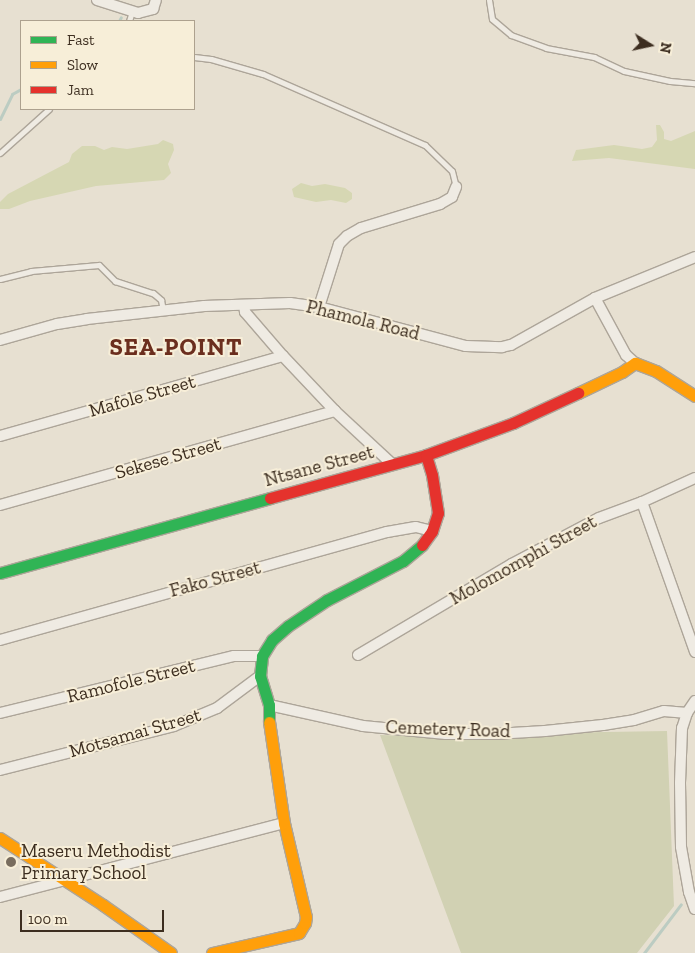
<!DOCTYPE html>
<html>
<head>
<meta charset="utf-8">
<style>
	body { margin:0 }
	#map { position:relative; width:695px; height:953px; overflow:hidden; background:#e7e0d1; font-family:"Zilla Slab",serif }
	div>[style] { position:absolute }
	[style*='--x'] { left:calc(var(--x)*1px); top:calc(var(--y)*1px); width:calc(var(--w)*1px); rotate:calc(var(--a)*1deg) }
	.green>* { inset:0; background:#d6d7b3 }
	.cemetery>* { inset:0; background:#d1d1b3 }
	.stream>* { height:3px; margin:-1.5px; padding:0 1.5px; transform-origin:1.5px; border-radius:1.5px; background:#bcccc2 }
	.roads { filter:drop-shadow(1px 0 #ada599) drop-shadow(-1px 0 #ada599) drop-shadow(0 1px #ada599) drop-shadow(0 -1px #ada599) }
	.lane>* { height:5px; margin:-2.5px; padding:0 2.5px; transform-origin:2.5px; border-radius:2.5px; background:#efebe3 }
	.street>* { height:10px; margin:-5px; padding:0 5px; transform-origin:5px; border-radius:5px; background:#efebe3 }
	.fast>* { height:11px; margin:-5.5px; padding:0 5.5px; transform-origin:5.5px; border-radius:5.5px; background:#30b455 }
	.slow>* { height:11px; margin:-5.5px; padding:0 5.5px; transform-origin:5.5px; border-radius:5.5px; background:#ff9f0a }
	.jam>* { height:11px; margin:-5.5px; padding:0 5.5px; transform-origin:5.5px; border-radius:5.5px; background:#e5322d }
	.dots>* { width:14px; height:14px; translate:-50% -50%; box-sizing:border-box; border:2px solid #f7eed8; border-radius:50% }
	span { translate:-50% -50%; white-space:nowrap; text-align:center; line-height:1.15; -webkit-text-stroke:4px #f7eed8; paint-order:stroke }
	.street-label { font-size:19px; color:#3d2e20 }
	.poi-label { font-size:19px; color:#3d2e20 }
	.left { translate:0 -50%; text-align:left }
	.district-label { font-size:24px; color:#6b2e1e; font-weight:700; letter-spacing:1px }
	.legend { position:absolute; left:20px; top:20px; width:175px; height:90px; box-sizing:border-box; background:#f7eed8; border:1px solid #ada18e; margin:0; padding:6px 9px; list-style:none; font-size:15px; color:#3d2e20 }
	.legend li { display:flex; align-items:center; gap:10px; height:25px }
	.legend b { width:25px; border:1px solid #ada18e }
	.north { position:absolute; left:625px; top:20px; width:50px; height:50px; -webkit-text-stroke:4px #f7eed8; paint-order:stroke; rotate:100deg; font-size:14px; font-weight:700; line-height:20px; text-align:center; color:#3d2e20 }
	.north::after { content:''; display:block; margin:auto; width:18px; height:22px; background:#3d2e20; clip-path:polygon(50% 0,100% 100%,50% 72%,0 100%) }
	.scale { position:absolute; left:20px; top:910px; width:144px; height:22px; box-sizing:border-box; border:2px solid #3d2e20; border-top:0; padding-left:6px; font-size:15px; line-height:18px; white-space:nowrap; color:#3d2e20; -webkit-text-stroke:4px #f7eed8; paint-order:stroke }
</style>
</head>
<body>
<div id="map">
	<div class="green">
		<div style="clip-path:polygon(656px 125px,660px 125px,664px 132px,664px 139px,671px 141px,695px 131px,695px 169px,609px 158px,572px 161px,576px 150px,614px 145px,642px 149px,652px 147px,657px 140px)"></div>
		<div style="clip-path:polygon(163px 140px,173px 144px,174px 150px,168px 164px,171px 173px,164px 180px,96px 186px,30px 201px,9px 209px,0 209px,0 202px,8px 194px,69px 162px,72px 154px,82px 146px,95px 146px,104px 150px,112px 147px,127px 149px,158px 144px)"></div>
		<div style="clip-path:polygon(301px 183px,312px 186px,325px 184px,345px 188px,352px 193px,352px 199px,346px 203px,331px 200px,316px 202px,294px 197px,292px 189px)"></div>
	</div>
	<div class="cemetery">
		<div style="clip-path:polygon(667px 731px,674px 906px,637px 953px,461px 953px,380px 735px,490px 738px,545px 733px)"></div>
	</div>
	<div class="stream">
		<div style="--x:119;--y:21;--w:4;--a:-63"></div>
		<div style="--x:0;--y:119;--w:28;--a:-64"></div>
		<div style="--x:12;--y:94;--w:10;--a:-29"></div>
		<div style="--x:644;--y:953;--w:61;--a:-52.9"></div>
	</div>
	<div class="roads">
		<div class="lane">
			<div style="--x:489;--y:0;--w:19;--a:81"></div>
			<div style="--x:492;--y:19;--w:25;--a:40"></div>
			<div style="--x:511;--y:35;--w:37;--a:20"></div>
			<div style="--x:546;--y:48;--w:49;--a:10.6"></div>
			<div style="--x:594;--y:57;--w:33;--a:25"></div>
			<div style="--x:624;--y:71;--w:47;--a:12.3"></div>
			<div style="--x:670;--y:81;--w:25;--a:5"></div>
			<div style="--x:129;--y:21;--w:10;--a:-73"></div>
			<div style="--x:194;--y:57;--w:17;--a:7"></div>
			<div style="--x:211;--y:59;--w:54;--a:16.1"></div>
			<div style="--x:263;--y:74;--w:177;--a:23.7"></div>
			<div style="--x:425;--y:145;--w:37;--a:44"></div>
			<div style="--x:452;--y:171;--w:16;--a:76"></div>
			<div style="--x:0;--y:153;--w:66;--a:-41.9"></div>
			<div style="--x:0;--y:279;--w:32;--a:-14"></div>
			<div style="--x:31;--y:271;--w:68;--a:-5"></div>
			<div style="--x:99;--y:265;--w:23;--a:45"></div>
			<div style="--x:115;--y:281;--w:40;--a:18"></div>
			<div style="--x:153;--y:293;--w:11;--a:41"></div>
			<div style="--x:161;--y:300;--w:10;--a:79"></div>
		</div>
		<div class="street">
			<div style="--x:97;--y:0;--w:43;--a:17.6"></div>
			<div style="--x:138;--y:13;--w:16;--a:-15"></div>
			<div style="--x:153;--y:9;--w:9;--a:-72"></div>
			<div style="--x:595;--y:298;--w:65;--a:61.5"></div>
			<div style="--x:626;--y:355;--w:12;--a:42"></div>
			<div style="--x:244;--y:305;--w:7;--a:82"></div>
			<div style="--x:245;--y:312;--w:58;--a:49.2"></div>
			<div style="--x:283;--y:356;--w:76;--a:46.6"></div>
			<div style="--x:335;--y:411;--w:78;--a:42.9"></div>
			<div style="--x:319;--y:307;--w:66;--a:-72.4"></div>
			<div style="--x:339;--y:244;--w:11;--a:-45"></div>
			<div style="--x:347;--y:236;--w:16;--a:-30"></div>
			<div style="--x:361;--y:228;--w:83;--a:-16.9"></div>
			<div style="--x:440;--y:204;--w:14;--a:-30"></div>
			<div style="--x:452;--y:197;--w:11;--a:-68"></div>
			<div style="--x:0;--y:340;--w:59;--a:-15.7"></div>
			<div style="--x:57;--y:324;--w:30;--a:-9"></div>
			<div style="--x:87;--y:319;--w:118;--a:-6.3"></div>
			<div style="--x:204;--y:306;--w:86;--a:-2"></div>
			<div style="--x:290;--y:303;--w:29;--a:8"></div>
			<div style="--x:319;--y:307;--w:152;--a:14.9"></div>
			<div style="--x:466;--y:346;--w:36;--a:2"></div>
			<div style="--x:502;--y:347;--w:9;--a:-13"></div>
			<div style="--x:511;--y:345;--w:96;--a:-29.2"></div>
			<div style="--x:595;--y:298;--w:108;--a:-22.3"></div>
			<div style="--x:0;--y:436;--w:294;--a:-15.8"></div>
			<div style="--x:642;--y:502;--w:159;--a:70.5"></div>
			<div style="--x:0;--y:505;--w:348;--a:-15.7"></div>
			<div style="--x:0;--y:640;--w:402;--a:-15.6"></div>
			<div style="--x:387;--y:532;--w:29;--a:-10"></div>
			<div style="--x:416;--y:527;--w:16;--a:14"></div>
			<div style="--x:358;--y:655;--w:179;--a:-30.6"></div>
			<div style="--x:512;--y:564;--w:98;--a:-27.9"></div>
			<div style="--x:599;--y:518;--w:46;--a:-20.4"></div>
			<div style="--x:642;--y:502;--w:58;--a:-24.4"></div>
			<div style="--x:695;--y:701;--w:14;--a:124"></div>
			<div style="--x:687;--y:713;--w:16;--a:108"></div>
			<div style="--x:682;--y:728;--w:55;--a:92.1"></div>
			<div style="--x:680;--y:783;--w:64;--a:89.1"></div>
			<div style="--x:681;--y:847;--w:46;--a:79.9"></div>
			<div style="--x:689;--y:892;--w:18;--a:71"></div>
			<div style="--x:269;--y:705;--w:96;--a:12.6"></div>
			<div style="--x:363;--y:726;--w:83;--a:5.5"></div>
			<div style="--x:446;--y:734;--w:49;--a:0"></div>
			<div style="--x:495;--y:734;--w:50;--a:-3.4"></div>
			<div style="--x:545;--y:731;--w:58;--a:-5.9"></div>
			<div style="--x:603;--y:725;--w:31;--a:-9"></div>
			<div style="--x:634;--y:720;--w:31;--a:-17"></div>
			<div style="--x:664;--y:711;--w:23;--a:5"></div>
			<div style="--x:0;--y:713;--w:241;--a:-13.7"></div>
			<div style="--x:234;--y:656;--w:28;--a:0"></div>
			<div style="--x:0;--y:770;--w:179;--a:-14.2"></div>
			<div style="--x:174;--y:726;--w:47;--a:-22.7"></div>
			<div style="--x:217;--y:708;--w:54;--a:-36.7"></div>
			<div style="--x:0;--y:897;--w:293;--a:-14.6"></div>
		</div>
		<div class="fast">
			<div style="--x:0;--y:573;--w:280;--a:-15.5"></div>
			<div style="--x:269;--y:722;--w:17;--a:-90"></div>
			<div style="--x:269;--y:705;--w:30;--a:-107"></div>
			<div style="--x:260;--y:676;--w:20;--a:-84"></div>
			<div style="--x:262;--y:656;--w:19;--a:-58"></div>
			<div style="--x:272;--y:640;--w:21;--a:-41"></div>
			<div style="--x:288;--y:626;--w:47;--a:-33.7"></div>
			<div style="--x:327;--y:600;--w:85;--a:-27.2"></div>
			<div style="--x:403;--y:561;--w:25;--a:-40"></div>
		</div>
		<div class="slow">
			<div style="--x:578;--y:393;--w:49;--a:-25.5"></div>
			<div style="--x:622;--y:372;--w:16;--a:-35"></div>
			<div style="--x:635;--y:363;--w:22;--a:21"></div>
			<div style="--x:656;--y:371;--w:46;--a:32.7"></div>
			<div style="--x:0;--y:838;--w:123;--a:33"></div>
			<div style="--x:103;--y:905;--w:83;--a:35.2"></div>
			<div style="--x:212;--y:953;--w:89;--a:-12.9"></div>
			<div style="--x:299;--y:933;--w:12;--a:-59"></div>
			<div style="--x:305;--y:923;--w:6;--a:-81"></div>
			<div style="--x:306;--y:917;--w:97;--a:-103.2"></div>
			<div style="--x:284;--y:823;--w:102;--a:-98.4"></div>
		</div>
		<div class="jam">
			<div style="--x:270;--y:498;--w:162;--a:-15.4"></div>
			<div style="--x:426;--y:455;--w:93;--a:-20.2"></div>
			<div style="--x:513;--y:423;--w:72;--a:-24.8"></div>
			<div style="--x:422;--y:545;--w:17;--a:-54"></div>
			<div style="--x:432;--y:531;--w:19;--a:-72"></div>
			<div style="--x:438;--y:513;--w:38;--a:-99"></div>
			<div style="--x:432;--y:475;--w:21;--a:-107"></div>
		</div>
	</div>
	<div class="dots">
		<div style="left:11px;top:862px;background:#786c5e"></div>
	</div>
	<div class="street-label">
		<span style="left:363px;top:320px;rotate:14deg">Phamola Road</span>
		<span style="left:142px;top:396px;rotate:-16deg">Mafole Street</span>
		<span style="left:168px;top:458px;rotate:-16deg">Sekese Street</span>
		<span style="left:319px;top:466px;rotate:-15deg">Ntsane Street</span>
		<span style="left:523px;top:560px;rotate:-29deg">Molomomphi Street</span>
		<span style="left:215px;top:579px;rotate:-15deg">Fako Street</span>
		<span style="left:131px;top:681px;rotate:-14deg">Ramofole Street</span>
		<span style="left:448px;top:729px;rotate:2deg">Cemetery Road</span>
		<span style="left:135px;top:733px;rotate:-16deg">Motsamai Street</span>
	</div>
	<div class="poi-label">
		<span class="left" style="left:21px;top:862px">Maseru Methodist<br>Primary School</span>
	</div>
	<div class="district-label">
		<span style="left:176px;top:347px">SEA-POINT</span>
	</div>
	<ul class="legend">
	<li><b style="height:6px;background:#30b455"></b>Fast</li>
	<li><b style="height:6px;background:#ff9f0a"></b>Slow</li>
	<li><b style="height:6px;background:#e5322d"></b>Jam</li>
	</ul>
	<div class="north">N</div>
	<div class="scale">100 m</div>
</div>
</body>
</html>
